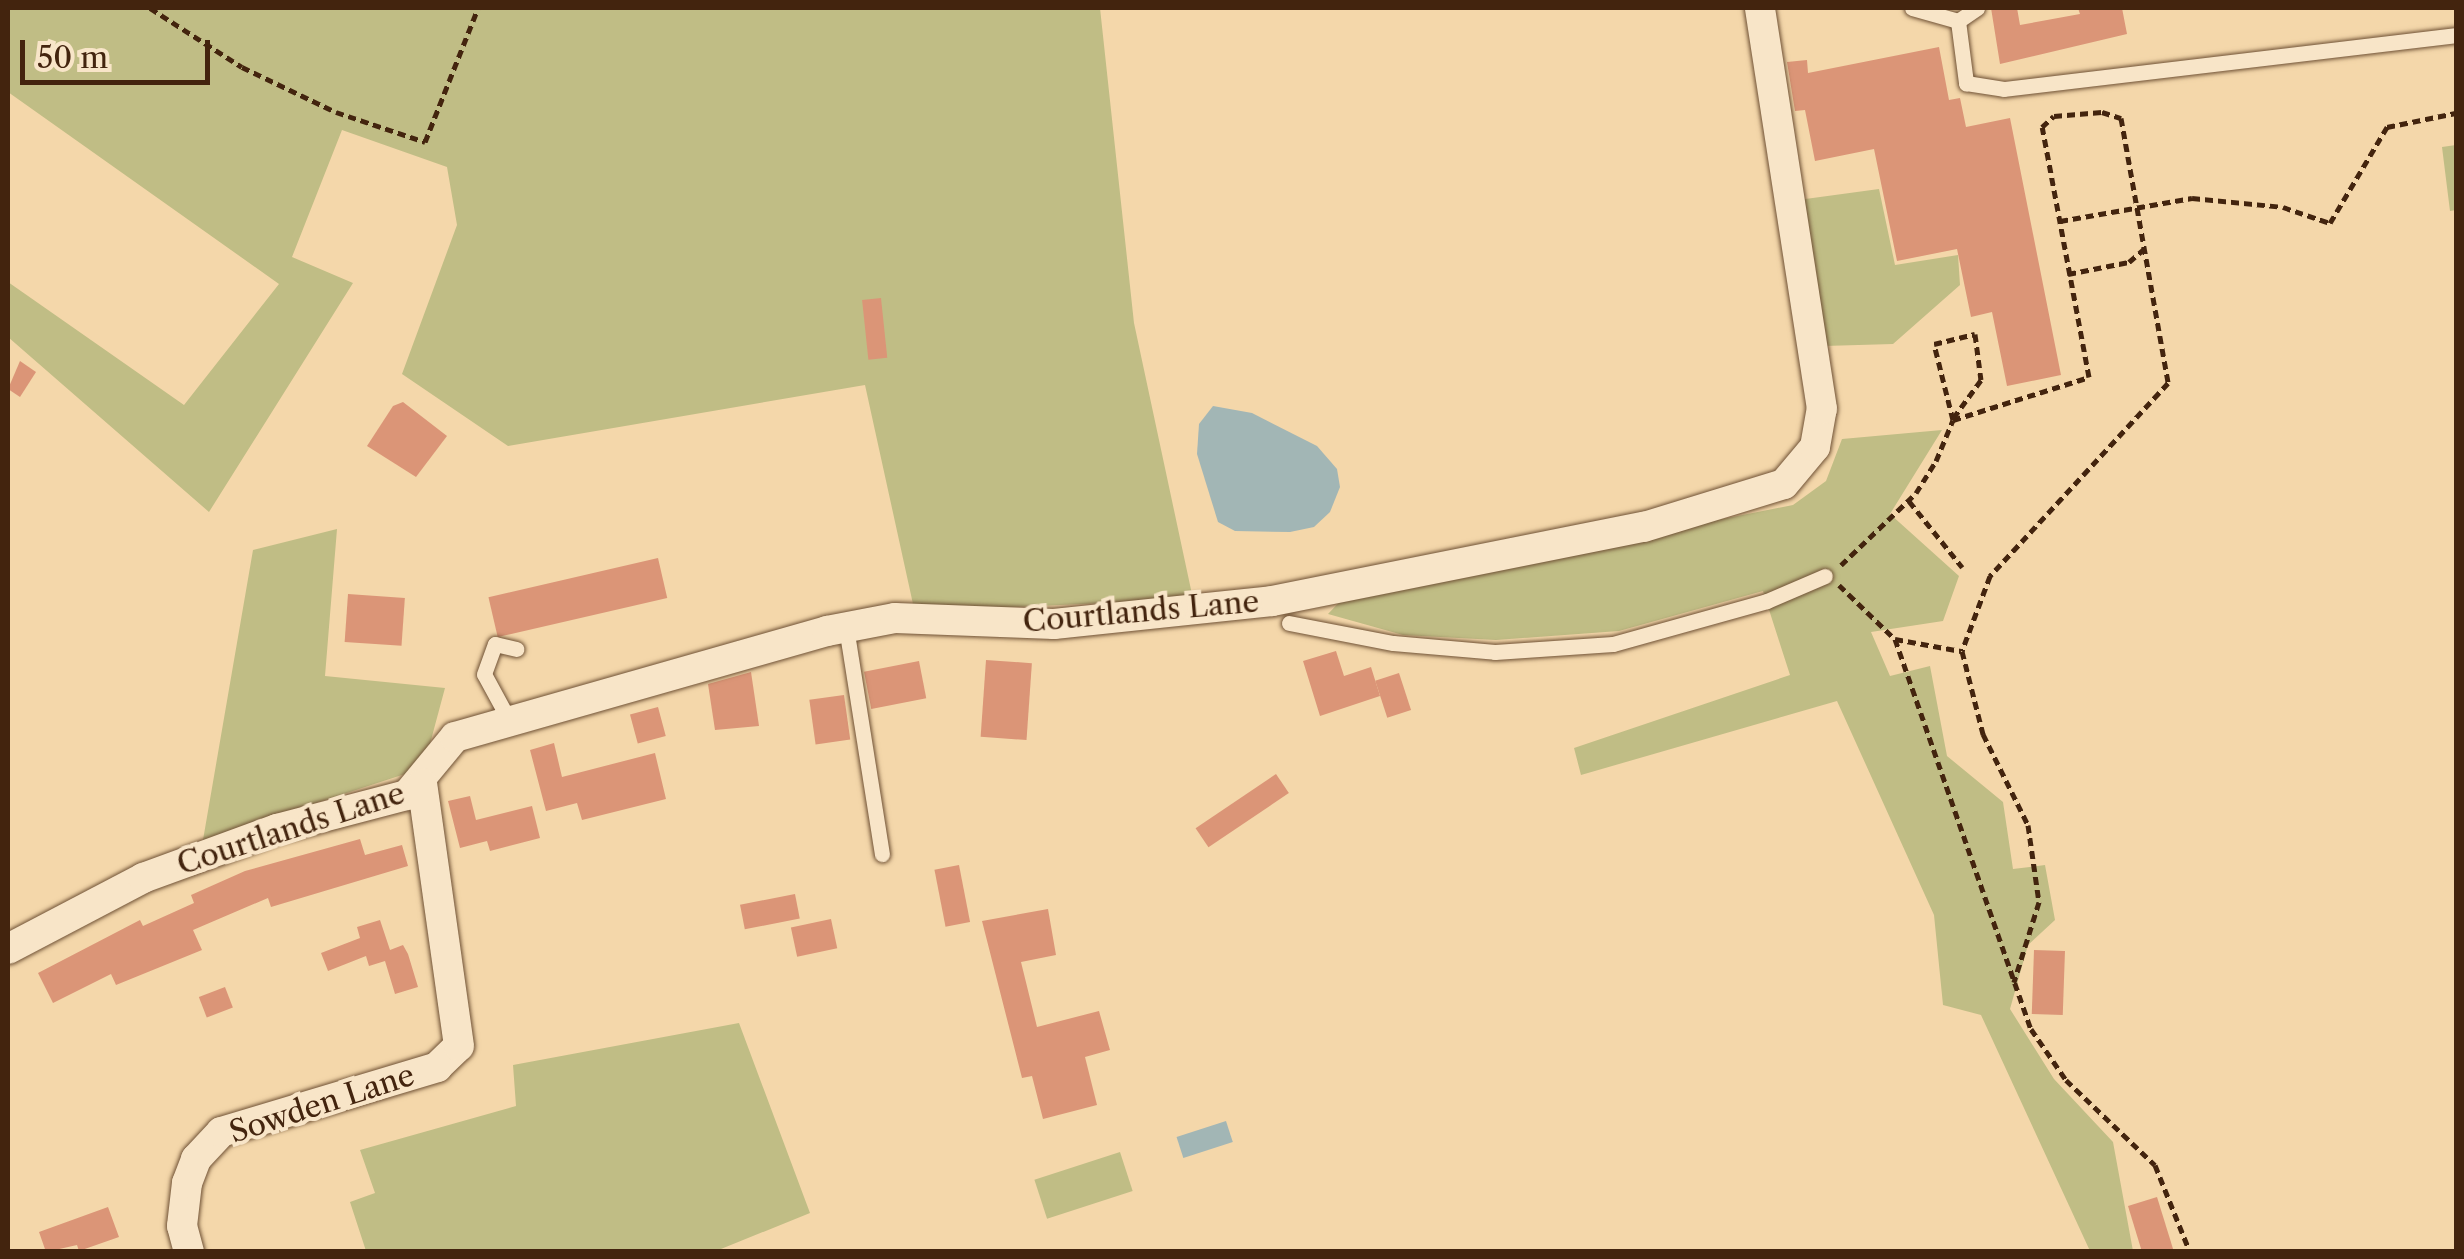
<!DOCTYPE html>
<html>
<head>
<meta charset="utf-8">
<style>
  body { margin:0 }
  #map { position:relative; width:2464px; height:1259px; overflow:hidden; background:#f4d7aa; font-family:"Libre Caslon Text",serif }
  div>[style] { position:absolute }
  .green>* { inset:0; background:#c0bd85; transform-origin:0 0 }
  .water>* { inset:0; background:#a2b6b5; transform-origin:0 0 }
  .building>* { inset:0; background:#db9577; transform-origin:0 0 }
  .path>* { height:5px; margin-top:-2.5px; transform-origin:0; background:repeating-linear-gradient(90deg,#43240e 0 8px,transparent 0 13px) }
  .roads { filter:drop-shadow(0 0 2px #6f5135) drop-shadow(0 0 2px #6f5135) }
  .lane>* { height:15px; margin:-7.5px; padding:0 7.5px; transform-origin:7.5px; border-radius:7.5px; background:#f8e5c8 }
  .street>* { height:30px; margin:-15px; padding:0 15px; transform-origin:15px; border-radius:15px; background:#f8e5c8 }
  span { translate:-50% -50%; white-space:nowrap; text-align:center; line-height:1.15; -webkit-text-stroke:8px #f8e5c8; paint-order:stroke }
  .street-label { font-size:30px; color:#43240e }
  .frame { position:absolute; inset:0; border:10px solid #43240e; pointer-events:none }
  .scale { position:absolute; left:20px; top:40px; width:190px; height:45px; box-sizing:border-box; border:5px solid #43240e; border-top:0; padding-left:12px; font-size:30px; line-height:35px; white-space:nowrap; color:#43240e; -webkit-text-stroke:8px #f8e5c8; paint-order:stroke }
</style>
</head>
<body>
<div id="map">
  <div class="green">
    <i style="clip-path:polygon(8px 8px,1100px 8px,1134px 323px,1193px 599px,946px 610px,913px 604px,865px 385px,508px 446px,402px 374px,457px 225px,447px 167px,342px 130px,292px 257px,353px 283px,209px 512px,8px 337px,8px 282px,184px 405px,279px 284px,8px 92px)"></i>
    <i style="clip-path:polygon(2456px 145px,2456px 210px,2450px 211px,2442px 147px)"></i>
    <i style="clip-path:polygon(1879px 189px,1895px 265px,1958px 255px,1960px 285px,1893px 344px,1824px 346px,1798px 200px)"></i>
    <i style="clip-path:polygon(1942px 430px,1890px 514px,1959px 576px,1943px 621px,1871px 632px,1890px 676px,1930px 666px,1947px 756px,2003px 802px,2013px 869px,2045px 865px,2055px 920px,2028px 945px,2010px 1009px,2054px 1079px,2113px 1142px,2133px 1251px,2090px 1251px,1981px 1015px,1943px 1005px,1934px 915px,1837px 701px,1581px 775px,1574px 748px,1790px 675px,1763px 591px,1619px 631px,1496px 640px,1403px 635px,1328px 614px,1348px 593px,1793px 505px,1826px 481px,1842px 439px)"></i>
    <i style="clip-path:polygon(337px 529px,325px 676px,445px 688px,427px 755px,405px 774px,203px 840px,253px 550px)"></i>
    <i style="clip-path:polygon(739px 1023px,810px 1213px,716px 1251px,366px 1251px,350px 1202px,375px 1193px,360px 1150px,516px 1106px,513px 1065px)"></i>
    <i style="left:1120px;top:1152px;width:41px;height:90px;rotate:72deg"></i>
  </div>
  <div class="water">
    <i style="clip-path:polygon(1213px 406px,1252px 413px,1317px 446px,1337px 469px,1340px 487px,1330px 512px,1314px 527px,1290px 532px,1235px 531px,1218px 522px,1197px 454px,1199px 424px)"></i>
    <i style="left:1226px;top:1121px;width:22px;height:52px;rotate:72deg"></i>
  </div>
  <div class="building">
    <i style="clip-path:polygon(1991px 8px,2017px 8px,2020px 25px,2080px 14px,2078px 8px,2122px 8px,2127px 34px,2000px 64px)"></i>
    <i style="clip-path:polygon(1939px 47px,1949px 100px,1960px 98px,1966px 127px,2010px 118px,2061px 375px,2007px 386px,1992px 312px,1971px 317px,1957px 249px,1897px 261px,1874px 149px,1815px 161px,1805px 110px,1795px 111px,1787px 62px,1807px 60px,1808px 73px)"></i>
    <i style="left:881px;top:298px;width:60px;height:19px;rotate:84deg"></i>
    <i style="clip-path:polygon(20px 361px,36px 372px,20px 397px,8px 389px)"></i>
    <i style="clip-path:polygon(403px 402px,447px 436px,416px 477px,367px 446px,393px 406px)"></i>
    <i style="left:658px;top:558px;width:41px;height:174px;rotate:77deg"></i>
    <i style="left:348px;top:594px;width:57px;height:48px;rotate:4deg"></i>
    <i style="clip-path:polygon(1336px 651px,1344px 676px,1371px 667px,1380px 696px,1320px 716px,1303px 661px)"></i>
    <i style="left:986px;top:660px;width:46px;height:77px;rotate:4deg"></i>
    <i style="left:919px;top:661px;width:38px;height:56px;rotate:79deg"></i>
    <i style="clip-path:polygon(751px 672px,759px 726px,715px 730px,708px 684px)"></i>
    <i style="left:1399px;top:673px;width:39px;height:25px;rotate:72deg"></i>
    <i style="left:844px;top:695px;width:45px;height:35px;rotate:82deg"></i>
    <i style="left:658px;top:707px;width:30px;height:29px;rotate:75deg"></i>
    <i style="clip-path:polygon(554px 743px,562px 777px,655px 753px,666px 799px,582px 820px,577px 803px,546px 811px,530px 750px)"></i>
    <i style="left:1276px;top:774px;width:23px;height:97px;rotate:56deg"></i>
    <i style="clip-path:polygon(470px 796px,476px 820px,532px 806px,540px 838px,490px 851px,487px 841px,460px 848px,448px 801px)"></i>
    <i style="clip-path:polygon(360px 839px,365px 855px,402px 845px,408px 866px,271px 907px,268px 898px,193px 930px,202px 950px,116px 985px,111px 974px,53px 1003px,38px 973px,140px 920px,143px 926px,194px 903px,191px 895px,245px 871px)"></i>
    <i style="left:959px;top:865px;width:58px;height:25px;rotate:79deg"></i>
    <i style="left:795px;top:894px;width:25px;height:56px;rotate:79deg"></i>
    <i style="clip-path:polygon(1048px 909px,1056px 955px,1021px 962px,1037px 1027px,1099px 1011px,1110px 1050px,1085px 1057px,1097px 1105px,1043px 1119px,1032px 1076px,1022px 1078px,982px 921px)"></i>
    <i style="left:831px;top:919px;width:30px;height:41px;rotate:78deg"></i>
    <i style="clip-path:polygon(380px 920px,390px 950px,403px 945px,408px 954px,418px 987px,395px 994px,385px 961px,369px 966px,366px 956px,328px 971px,321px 953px,360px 938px,357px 927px)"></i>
    <i style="left:2034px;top:950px;width:31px;height:64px;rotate:2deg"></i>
    <i style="left:225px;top:987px;width:22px;height:28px;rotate:69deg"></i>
    <i style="clip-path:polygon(2157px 1197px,2174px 1252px,2142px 1252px,2128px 1206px)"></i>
    <i style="clip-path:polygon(108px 1207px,119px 1237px,79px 1251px,77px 1245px,46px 1252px,39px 1232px)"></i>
  </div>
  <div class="path">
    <i style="left:150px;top:8px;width:109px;rotate:32.7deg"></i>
    <i style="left:242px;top:67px;width:104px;rotate:25.6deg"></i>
    <i style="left:336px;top:112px;width:94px;rotate:18.6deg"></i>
    <i style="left:425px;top:142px;width:144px;rotate:-68.4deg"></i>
    <i style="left:2060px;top:221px;width:134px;rotate:-9.9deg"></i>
    <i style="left:2192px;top:198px;width:91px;rotate:5.6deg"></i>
    <i style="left:2283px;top:207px;width:50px;rotate:18.8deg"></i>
    <i style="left:2330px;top:223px;width:112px;rotate:-59.3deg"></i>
    <i style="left:2387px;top:127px;width:70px;rotate:-11.5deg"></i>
    <i style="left:2068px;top:274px;width:62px;rotate:-11.1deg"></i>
    <i style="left:2129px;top:262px;width:20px;rotate:-41deg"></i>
    <i style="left:1953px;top:420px;width:143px;rotate:-17.5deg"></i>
    <i style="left:2089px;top:377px;width:254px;rotate:-100.6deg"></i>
    <i style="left:2042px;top:127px;width:16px;rotate:-43deg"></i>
    <i style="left:2054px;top:116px;width:48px;rotate:-4.8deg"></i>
    <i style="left:2102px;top:112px;width:20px;rotate:18deg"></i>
    <i style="left:2121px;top:118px;width:269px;rotate:79.9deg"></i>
    <i style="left:2168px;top:383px;width:263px;rotate:132.7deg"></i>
    <i style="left:1990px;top:576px;width:80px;rotate:110.5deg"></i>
    <i style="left:1962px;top:651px;width:86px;rotate:75.8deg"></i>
    <i style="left:1983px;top:734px;width:102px;rotate:63.7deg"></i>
    <i style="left:2028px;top:825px;width:78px;rotate:81.9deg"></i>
    <i style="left:2039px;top:902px;width:84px;rotate:107.4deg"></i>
    <i style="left:1909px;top:501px;width:85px;rotate:51.2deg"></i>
    <i style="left:1841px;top:565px;width:104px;rotate:-43.8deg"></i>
    <i style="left:1916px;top:493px;width:38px;rotate:-58deg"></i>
    <i style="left:1936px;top:461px;width:44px;rotate:-67.5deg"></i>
    <i style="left:1953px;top:420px;width:78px;rotate:-104deg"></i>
    <i style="left:1934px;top:344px;width:42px;rotate:-13.7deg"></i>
    <i style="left:1975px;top:334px;width:46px;rotate:82.6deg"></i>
    <i style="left:1981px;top:380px;width:46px;rotate:126.1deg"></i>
    <i style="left:1839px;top:585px;width:78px;rotate:44deg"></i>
    <i style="left:1895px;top:639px;width:413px;rotate:70.8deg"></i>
    <i style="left:2031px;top:1029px;width:62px;rotate:55.5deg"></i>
    <i style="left:2066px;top:1080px;width:123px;rotate:43.7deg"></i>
    <i style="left:2155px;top:1165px;width:94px;rotate:68.1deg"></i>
    <i style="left:1895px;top:639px;width:67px;rotate:10.3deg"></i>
  </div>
  <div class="roads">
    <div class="lane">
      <i style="left:1912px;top:8px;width:48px;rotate:15.8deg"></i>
      <i style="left:1958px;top:21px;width:23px;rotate:-34deg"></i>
      <i style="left:1958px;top:21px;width:63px;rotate:82.6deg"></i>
      <i style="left:1966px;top:83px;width:38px;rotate:9deg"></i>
      <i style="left:2004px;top:89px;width:455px;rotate:-6.8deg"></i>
      <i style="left:1289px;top:623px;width:106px;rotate:10.9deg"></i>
      <i style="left:1393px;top:643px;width:102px;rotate:5deg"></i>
      <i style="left:1495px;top:652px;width:118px;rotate:-3.9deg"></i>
      <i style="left:1613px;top:644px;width:160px;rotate:-15.6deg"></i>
      <i style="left:1767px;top:601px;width:63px;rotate:-23.3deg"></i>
      <i style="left:846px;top:627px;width:230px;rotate:81deg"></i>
      <i style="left:509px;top:720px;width:52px;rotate:-118.5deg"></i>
      <i style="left:484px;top:674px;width:32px;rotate:-70deg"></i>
      <i style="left:495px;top:644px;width:22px;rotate:13deg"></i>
    </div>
    <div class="street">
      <i style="left:8px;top:949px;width:153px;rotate:-27.7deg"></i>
      <i style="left:143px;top:878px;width:143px;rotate:-20.1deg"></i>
      <i style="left:277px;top:829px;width:134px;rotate:-14.7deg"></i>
      <i style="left:407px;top:795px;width:75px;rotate:-50.4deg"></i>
      <i style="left:455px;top:737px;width:387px;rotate:-15.9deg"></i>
      <i style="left:827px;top:631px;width:69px;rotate:-10.8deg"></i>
      <i style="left:895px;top:618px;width:159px;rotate:2.2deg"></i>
      <i style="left:1054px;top:624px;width:219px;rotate:-6deg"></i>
      <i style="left:1272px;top:601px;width:379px;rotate:-11.3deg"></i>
      <i style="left:1644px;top:527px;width:146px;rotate:-17.1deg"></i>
      <i style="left:1784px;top:484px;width:48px;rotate:-50deg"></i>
      <i style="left:1815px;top:447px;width:39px;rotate:-80deg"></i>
      <i style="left:1822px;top:409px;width:406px;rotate:-98.8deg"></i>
      <i style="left:189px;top:1252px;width:27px;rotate:-105deg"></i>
      <i style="left:182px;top:1226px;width:43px;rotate:-83.4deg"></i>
      <i style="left:187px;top:1183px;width:26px;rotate:-69deg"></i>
      <i style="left:196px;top:1159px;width:37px;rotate:-47deg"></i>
      <i style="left:221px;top:1132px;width:226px;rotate:-16.7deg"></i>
      <i style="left:437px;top:1067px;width:30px;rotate:-44deg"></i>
      <i style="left:459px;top:1046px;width:265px;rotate:-98deg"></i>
    </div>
  </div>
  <div class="street-label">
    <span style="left:1141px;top:612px;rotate:-5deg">Courtlands Lane</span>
    <span style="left:291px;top:829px;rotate:-18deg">Courtlands Lane</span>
    <span style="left:322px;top:1104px;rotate:-18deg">Sowden Lane</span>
  </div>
  <div class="frame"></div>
  <div class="scale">50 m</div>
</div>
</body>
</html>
